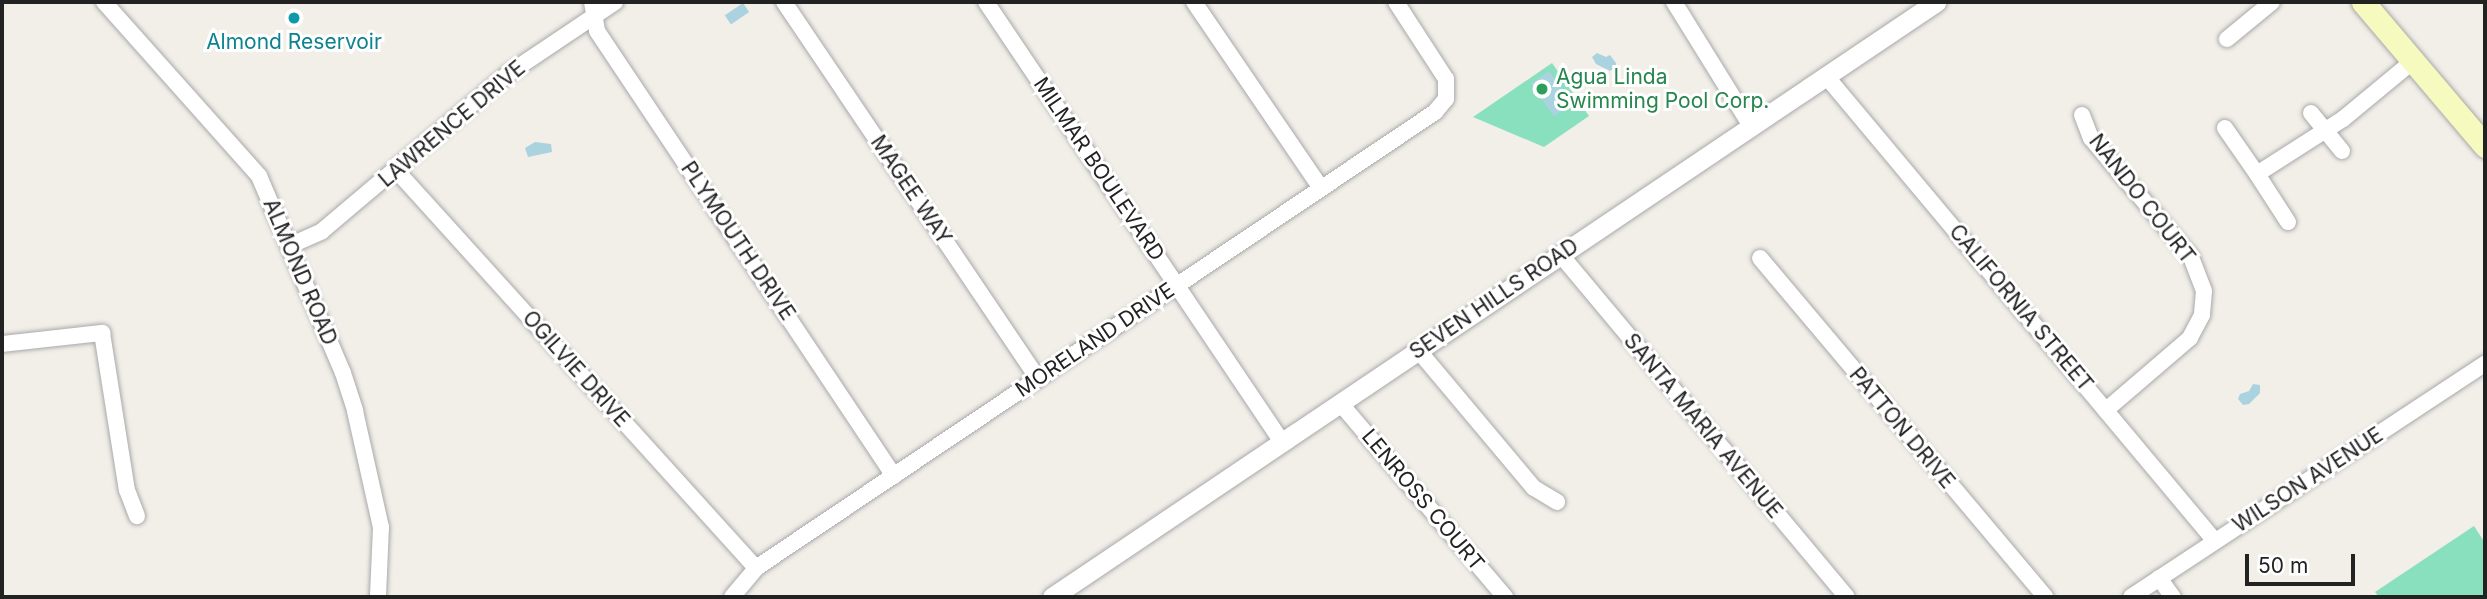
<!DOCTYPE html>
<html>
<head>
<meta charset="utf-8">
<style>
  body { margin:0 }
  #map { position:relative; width:2487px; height:599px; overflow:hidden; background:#f2efe9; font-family:Inter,sans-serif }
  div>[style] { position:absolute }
  .pitch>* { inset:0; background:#88e0be }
  .water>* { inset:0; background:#aad3df; transform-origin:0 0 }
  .roads { filter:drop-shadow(0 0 2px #a9a9a9) drop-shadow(0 0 2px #a9a9a9) }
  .minor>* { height:16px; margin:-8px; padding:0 8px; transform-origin:8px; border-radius:8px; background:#fff }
  .tertiary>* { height:19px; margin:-9.5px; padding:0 9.5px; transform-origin:9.5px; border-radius:9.5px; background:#fff }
  .secondary>* { height:23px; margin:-11.5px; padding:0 11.5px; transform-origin:11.5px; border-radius:11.5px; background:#f7fabf }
  .dots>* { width:19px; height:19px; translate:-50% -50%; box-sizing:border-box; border:4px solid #fff; border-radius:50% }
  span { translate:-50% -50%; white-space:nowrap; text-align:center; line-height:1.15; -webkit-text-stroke:6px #fff; paint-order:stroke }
  .culture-label { font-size:21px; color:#0d838f }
  .leisure-label { font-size:21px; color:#27864d }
  .left { translate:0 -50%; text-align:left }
  .street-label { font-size:21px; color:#222 }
  .frame { position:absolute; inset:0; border:4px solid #222; pointer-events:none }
  .scale { position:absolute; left:2245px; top:554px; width:110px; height:32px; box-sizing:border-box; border:4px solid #222; border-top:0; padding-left:9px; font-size:21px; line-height:24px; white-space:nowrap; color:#222; -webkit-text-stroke:5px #fff; paint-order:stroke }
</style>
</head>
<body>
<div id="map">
  <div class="pitch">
    <i style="clip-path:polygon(1552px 63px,1589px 116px,1544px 147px,1473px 117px)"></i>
    <i style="clip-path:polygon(2474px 526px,2485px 543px,2485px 597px,2379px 597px,2375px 592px)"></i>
  </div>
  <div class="water">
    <i style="left:743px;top:3px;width:11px;height:22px;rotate:56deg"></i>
    <i style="clip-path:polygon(1597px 53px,1606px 57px,1610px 55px,1616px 63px,1616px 67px,1610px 71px,1596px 64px,1592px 57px)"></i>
    <i style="left:1549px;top:71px;width:40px;height:22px;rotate:55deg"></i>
    <i style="clip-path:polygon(535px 142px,551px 144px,552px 152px,528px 157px,525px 148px)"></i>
    <i style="clip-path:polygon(2253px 384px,2260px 385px,2260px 393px,2249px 404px,2243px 405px,2238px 399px,2240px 394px,2249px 391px)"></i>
  </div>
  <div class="roads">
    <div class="minor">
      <i style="left:104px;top:2px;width:233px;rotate:48.3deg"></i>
      <i style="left:259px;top:176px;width:214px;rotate:66.9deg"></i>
      <i style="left:343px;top:373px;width:40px;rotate:72deg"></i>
      <i style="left:355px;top:411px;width:119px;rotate:77.4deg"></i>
      <i style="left:381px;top:527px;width:70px;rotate:92.5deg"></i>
      <i style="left:592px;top:2px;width:29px;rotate:80deg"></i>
      <i style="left:597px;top:31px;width:535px;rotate:56.28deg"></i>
      <i style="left:784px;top:2px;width:455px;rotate:56deg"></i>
      <i style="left:986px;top:2px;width:530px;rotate:56.07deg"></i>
      <i style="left:1194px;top:2px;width:225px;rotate:55.7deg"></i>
      <i style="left:1674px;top:2px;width:146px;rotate:58.2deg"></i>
      <i style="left:2227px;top:39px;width:58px;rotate:-39.4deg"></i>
      <i style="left:1826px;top:76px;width:606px;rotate:50.09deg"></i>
      <i style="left:2311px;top:113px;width:49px;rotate:50.8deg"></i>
      <i style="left:2082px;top:115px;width:25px;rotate:69deg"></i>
      <i style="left:2091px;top:138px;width:155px;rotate:50deg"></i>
      <i style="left:2191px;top:257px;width:36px;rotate:69deg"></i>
      <i style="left:2204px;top:291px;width:24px;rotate:95deg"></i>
      <i style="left:2202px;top:315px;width:26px;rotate:118deg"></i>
      <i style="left:2190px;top:338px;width:111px;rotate:139.4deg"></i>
      <i style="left:2225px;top:128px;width:56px;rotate:55.2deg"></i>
      <i style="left:396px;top:170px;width:537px;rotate:47.87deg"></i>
      <i style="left:2288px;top:222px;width:57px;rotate:-122.9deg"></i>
      <i style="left:2257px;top:174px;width:102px;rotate:-32.6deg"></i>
      <i style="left:2343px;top:119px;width:91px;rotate:-39.6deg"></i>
      <i style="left:289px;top:246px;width:36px;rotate:-24deg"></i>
      <i style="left:322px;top:231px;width:243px;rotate:-40.2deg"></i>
      <i style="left:508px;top:74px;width:129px;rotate:-33.9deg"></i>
      <i style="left:1560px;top:254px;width:447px;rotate:50.1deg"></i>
      <i style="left:1760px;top:258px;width:443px;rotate:49.9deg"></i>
      <i style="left:2px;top:344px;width:101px;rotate:-6.3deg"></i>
      <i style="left:102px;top:333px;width:159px;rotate:81deg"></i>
      <i style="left:127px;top:490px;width:28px;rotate:69deg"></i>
      <i style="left:1418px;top:350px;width:180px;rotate:50deg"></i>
      <i style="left:1534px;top:488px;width:27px;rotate:31deg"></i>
      <i style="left:1340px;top:403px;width:255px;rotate:49.6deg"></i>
      <i style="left:2159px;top:578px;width:24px;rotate:54deg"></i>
      <i style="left:732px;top:597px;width:38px;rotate:-50deg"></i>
      <i style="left:756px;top:568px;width:818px;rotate:-33.88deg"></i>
      <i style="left:1435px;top:112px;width:17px;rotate:-50deg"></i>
      <i style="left:1446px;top:99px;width:20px;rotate:-90deg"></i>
      <i style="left:1446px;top:79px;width:92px;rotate:-123deg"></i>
      <i style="left:2131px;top:597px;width:424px;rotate:-33.4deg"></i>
    </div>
    <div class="tertiary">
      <i style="left:1052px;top:597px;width:1066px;rotate:-33.94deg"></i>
    </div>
    <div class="secondary">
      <i style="left:2363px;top:2px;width:189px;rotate:49.7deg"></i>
    </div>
  </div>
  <div class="dots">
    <i style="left:294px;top:18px;background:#0f9aa8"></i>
    <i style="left:1542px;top:89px;background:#2e9e5b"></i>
  </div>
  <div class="culture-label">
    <span style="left:294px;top:42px">Almond Reservoir</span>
  </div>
  <div class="leisure-label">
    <span class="left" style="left:1556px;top:89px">Agua Linda<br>Swimming Pool Corp.</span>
  </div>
  <div class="street-label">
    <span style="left:452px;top:124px;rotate:-40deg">LAWRENCE DRIVE</span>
    <span style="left:1099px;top:169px;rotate:56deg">MILMAR BOULEVARD</span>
    <span style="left:911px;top:190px;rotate:56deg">MAGEE WAY</span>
    <span style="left:2142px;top:199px;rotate:52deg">NANDO COURT</span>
    <span style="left:738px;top:241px;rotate:56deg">PLYMOUTH DRIVE</span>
    <span style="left:300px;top:272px;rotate:67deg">ALMOND ROAD</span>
    <span style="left:1494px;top:299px;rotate:-34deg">SEVEN HILLS ROAD</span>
    <span style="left:2021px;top:308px;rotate:50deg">CALIFORNIA STREET</span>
    <span style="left:1095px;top:340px;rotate:-34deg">MORELAND DRIVE</span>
    <span style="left:576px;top:369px;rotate:48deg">OGILVIE DRIVE</span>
    <span style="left:1703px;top:426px;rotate:50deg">SANTA MARIA AVENUE</span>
    <span style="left:1902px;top:428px;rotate:50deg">PATTON DRIVE</span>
    <span style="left:2308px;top:480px;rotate:-33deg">WILSON AVENUE</span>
    <span style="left:1423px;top:500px;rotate:50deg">LENROSS COURT</span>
  </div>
  <div class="frame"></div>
  <div class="scale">50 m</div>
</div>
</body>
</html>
